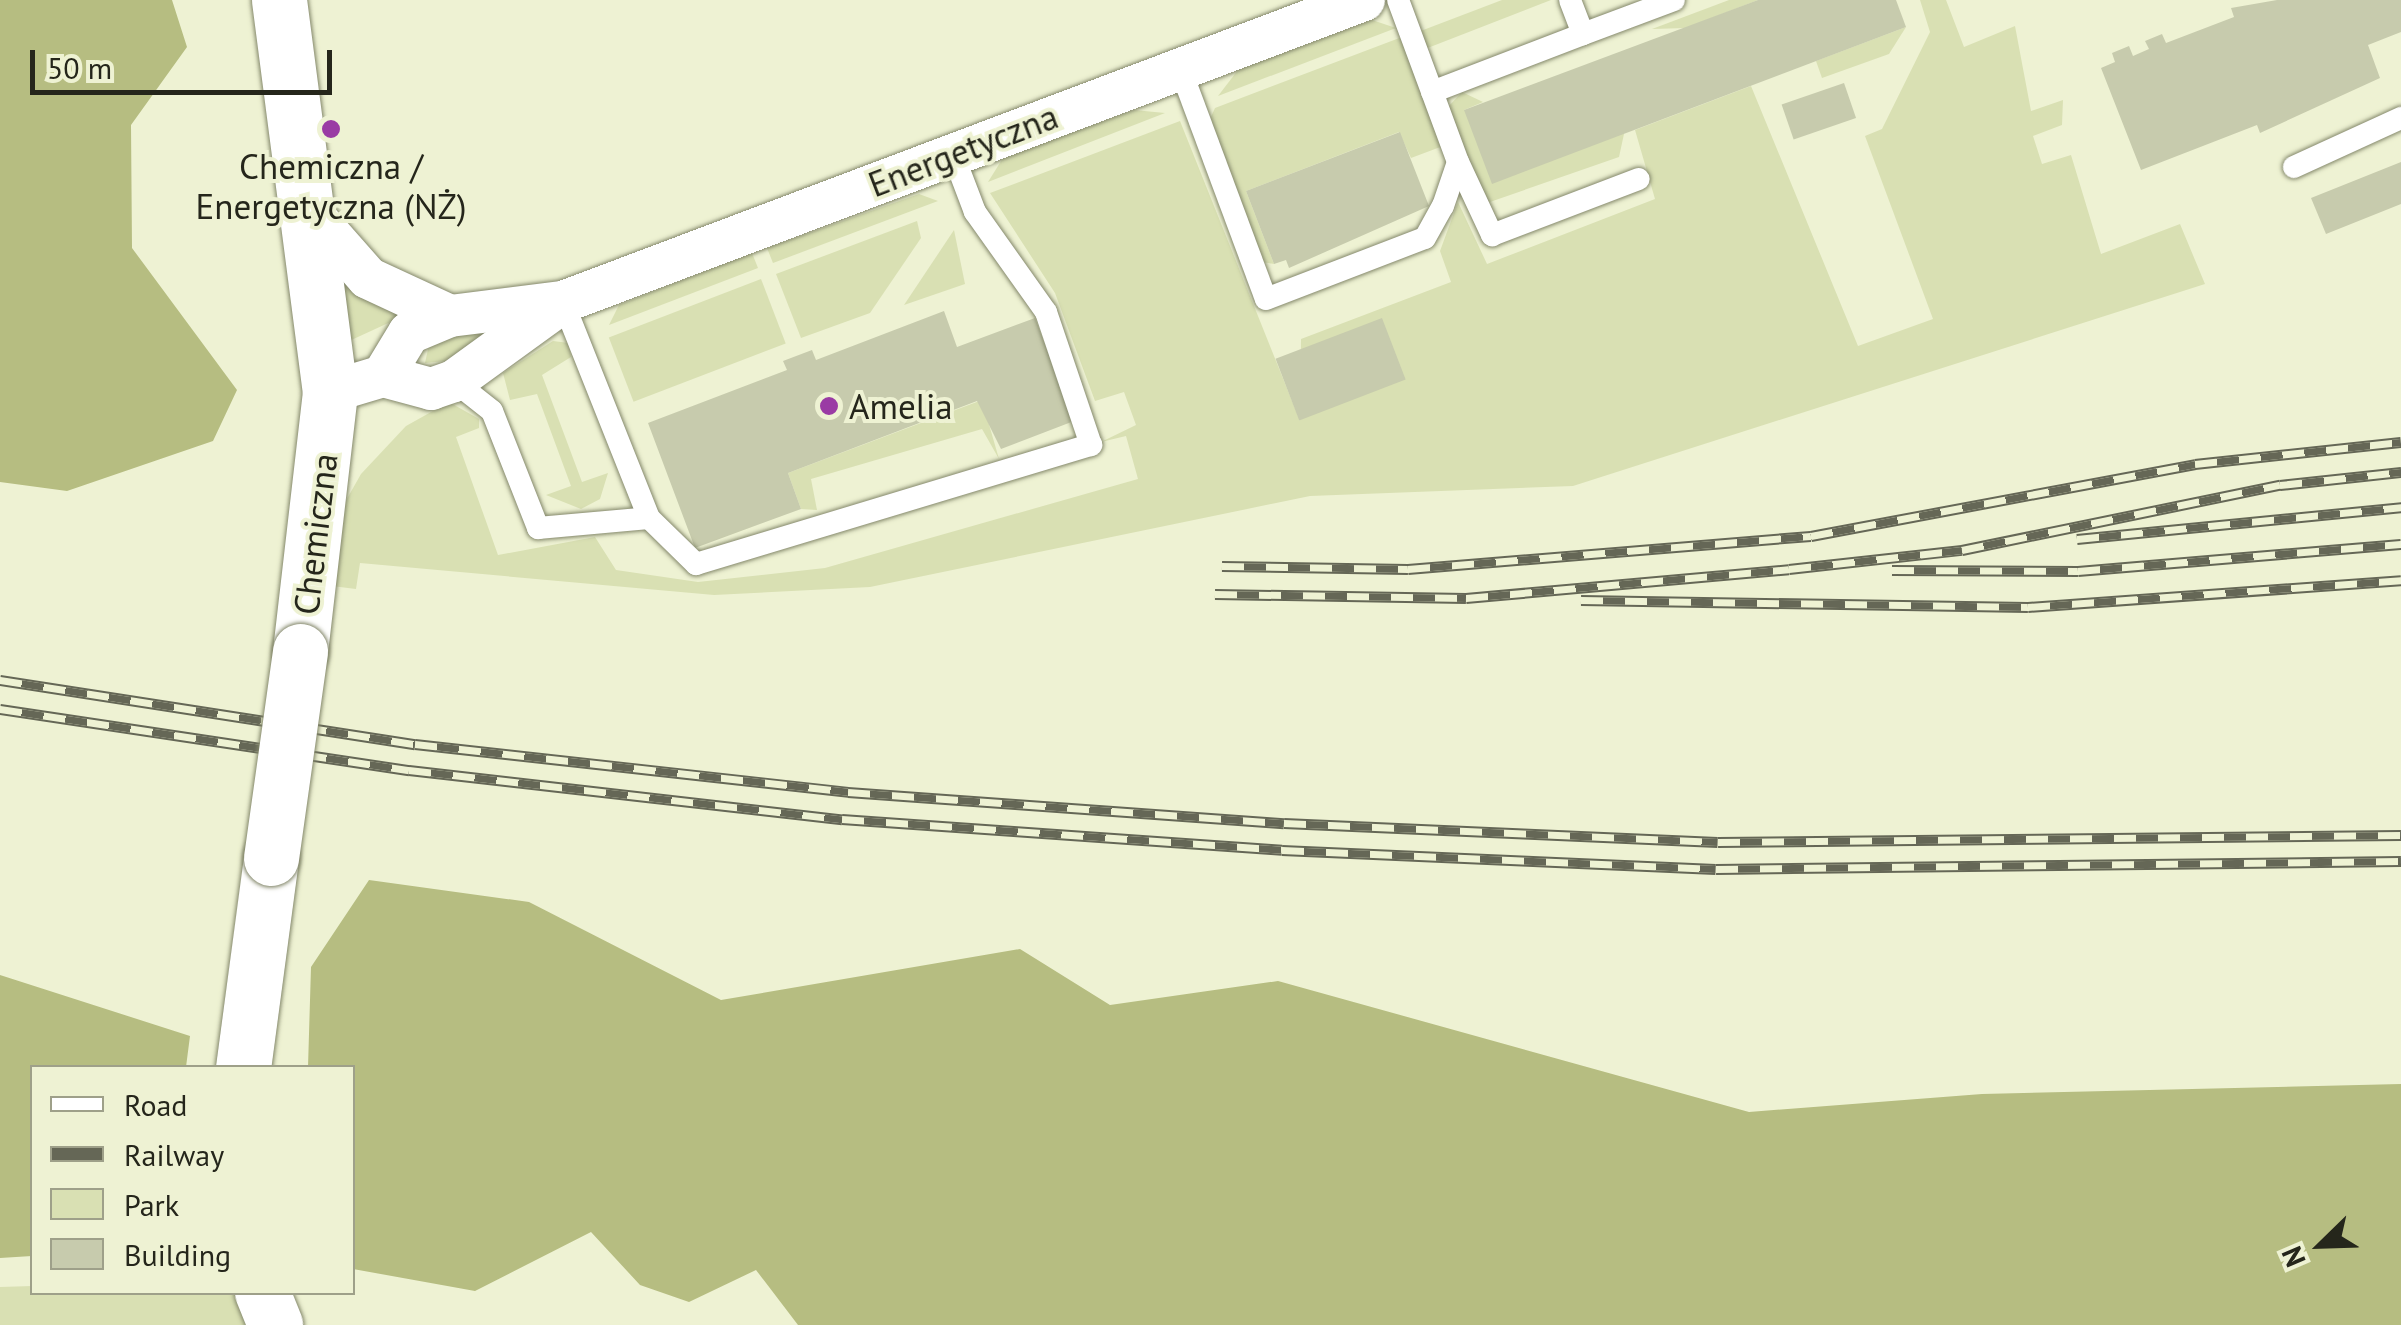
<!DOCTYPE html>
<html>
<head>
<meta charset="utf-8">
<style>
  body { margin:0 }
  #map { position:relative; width:2401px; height:1325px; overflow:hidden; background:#eef2d3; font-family:"PT Sans",sans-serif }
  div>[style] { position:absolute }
  .green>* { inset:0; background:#d9e0b3; transform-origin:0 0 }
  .forest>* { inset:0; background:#b6bd81 }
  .building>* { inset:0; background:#c7cbad; transform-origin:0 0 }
  .roads { filter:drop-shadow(0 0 2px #84886b) drop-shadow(0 0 2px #84886b) }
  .service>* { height:22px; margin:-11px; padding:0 11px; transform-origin:11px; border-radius:11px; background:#fff }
  .minor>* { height:42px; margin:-21px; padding:0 21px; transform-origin:21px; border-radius:21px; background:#fff }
  .tertiary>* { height:55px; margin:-27.5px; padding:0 27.5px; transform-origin:27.5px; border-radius:27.5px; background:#fff }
  .rail>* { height:11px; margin-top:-5.5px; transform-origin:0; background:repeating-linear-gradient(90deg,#eef2d3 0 22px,#656756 0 44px); box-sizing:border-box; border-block:2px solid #656756 }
  .bridges { filter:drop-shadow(0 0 2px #84886b) drop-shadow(0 0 2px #84886b) }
  .tertiary-bridge>* { height:55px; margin:-27.5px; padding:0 27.5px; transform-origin:27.5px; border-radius:27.5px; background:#fff }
  .dots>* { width:28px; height:28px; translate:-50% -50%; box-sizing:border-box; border:5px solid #eef2d3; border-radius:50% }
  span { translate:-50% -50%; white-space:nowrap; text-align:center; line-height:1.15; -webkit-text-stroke:8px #eef2d3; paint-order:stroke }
  .street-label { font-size:35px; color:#25261b }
  .poi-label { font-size:35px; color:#25261b }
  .left { translate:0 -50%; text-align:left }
  .legend { position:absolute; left:30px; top:1065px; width:325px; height:230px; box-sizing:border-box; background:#eef2d3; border:2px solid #9ea089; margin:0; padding:12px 18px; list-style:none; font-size:30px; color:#25261b }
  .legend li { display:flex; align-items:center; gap:20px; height:50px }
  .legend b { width:50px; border:2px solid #9ea089 }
  .north { position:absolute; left:2271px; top:1195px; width:100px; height:100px; -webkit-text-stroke:8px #eef2d3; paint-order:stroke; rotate:247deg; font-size:28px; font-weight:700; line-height:40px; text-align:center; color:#25261b }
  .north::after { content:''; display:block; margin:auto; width:35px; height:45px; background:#25261b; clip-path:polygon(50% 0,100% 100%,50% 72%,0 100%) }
  .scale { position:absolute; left:30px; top:50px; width:302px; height:45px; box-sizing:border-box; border:5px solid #25261b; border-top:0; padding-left:12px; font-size:30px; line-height:35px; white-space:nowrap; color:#25261b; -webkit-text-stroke:8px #eef2d3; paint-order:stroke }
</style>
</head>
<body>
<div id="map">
  <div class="green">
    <i style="clip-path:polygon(1502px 0,1551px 0,1425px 49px,1418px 32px)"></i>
    <i style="clip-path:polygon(1729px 0,1758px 0,1686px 28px,1652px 29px)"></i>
    <i style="clip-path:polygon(1920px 0,1946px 0,1964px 47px,2015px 26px,2031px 111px,2063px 100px,2062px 125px,2033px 136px,2042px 164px,2071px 155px,2101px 254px,2180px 224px,2205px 284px,1573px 486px,1310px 496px,870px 587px,714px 595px,360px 563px,356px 589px,332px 586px,344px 504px,361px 474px,406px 426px,449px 402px,479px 419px,479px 428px,456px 437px,498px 555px,595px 537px,616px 570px,698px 582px,825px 568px,1138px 479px,1126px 436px,1101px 442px,1136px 425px,1124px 392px,1095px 401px,1055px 293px,990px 193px,1180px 121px,1300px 421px,1301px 339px,1451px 282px,1440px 251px,1458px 202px,1487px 264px,1655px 199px,1635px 130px,1751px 86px,1858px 346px,1933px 319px,1865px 136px,1882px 129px,1930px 32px)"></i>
    <i style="clip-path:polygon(1372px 20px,1396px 28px,1218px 96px,1238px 70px)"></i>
    <i style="clip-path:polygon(1906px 27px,1889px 54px,1822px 78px,1816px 61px)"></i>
    <i style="clip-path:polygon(1402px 37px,1443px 146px,1411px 158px,1399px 132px,1246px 191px,1274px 264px,1263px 262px,1210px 119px,1215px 108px)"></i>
    <i style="clip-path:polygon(1462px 92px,1483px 102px,1464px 110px,1624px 134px,1619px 157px,1487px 203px,1448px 107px)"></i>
    <i style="clip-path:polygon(1134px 110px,1165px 113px,988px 182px,1003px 158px)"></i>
    <i style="clip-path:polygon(919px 194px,938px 201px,773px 263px,767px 248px)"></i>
    <i style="clip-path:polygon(917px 221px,921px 238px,870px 313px,801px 338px,776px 274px)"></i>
    <i style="clip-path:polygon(954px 230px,965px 284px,904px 305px)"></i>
    <i style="clip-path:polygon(752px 253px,758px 268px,609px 325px,619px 305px)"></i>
    <i style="clip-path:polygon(341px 271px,403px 311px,397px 319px,347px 342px)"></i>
    <i style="left:761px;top:279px;width:69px;height:163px;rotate:69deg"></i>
    <i style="clip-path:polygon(509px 319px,456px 360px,425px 363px,429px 345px)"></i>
    <i style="clip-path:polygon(553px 341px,569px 343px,571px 357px,542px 375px,582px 482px,608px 473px,600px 499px,581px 509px,546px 495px,571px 486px,537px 394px,510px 400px,503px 373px)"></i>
    <i style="clip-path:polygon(982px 400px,999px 459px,982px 429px,811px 479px,817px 510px,801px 509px,788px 473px)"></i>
    <i style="clip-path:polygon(32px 1286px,231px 1293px,242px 1295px,255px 1325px,0 1325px,0 1287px)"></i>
  </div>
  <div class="forest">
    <i style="clip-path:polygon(0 0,172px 0,187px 47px,131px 125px,132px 248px,237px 390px,213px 441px,67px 491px,0 482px)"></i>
    <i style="clip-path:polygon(369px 880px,529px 902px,721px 1000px,1020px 949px,1110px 1005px,1278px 981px,1749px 1112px,1982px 1094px,2401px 1084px,2401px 1325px,798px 1325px,756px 1270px,689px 1302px,640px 1285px,591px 1232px,475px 1291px,353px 1269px,352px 1068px,308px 1067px,311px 967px)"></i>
    <i style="clip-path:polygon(0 975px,190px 1036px,186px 1067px,32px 1068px,32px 1256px,0 1258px)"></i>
  </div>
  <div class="building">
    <i style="clip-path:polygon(1758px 0,1896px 0,1906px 27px,1492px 184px,1464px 110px)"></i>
    <i style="clip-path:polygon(2277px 0,2401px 0,2401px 32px,2368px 45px,2380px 78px,2260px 133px,2257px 125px,2141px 170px,2101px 68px,2115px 62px,2112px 53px,2129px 46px,2133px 56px,2149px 49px,2145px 41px,2162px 34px,2166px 43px,2234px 17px,2231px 8px)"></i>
    <i style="left:1844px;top:83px;width:37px;height:66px;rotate:71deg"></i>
    <i style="clip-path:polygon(1400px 132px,1429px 206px,1289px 268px,1286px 260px,1274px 264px,1246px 191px)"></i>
    <i style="clip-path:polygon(2401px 162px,2401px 204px,2326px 234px,2311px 198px)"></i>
    <i style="clip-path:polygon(944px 311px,957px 347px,1035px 318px,1074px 421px,1001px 449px,977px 401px,788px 473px,801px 509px,695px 548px,648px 423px,787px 370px,783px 361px,812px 350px,816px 360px)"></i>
    <i style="left:1382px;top:318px;width:66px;height:114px;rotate:69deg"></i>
  </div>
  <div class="roads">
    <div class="service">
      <i style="left:1583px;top:34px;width:97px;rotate:-20.5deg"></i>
      <i style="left:1180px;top:68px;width:246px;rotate:69.6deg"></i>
      <i style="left:1266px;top:299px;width:170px;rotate:-21deg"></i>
      <i style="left:1425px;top:238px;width:37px;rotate:-61deg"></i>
      <i style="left:1443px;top:206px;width:46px;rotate:-71.2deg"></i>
      <i style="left:1458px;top:162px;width:173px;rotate:-110.3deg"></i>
      <i style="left:1432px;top:92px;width:162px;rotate:-21deg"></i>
      <i style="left:1583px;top:34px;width:36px;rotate:-111deg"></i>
      <i style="left:1458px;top:162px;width:81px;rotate:65deg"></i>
      <i style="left:1492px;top:235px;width:157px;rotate:-20.9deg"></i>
      <i style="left:2294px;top:167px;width:118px;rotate:-24.6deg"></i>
      <i style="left:454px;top:381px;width:48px;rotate:38.3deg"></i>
      <i style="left:492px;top:411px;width:126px;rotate:68.5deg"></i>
      <i style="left:538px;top:528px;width:111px;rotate:-5.1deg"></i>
      <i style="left:649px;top:518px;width:232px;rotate:-111.7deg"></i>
      <i style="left:649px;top:518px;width:66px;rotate:44.4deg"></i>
      <i style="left:696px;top:564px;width:413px;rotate:-16.8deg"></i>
      <i style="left:1091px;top:445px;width:140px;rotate:-108.7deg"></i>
      <i style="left:1046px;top:312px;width:123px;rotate:-125.4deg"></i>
      <i style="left:975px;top:212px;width:62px;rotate:-110.8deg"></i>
    </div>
    <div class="minor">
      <i style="left:309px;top:211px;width:89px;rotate:48.6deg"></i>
      <i style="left:368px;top:278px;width:90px;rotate:24.9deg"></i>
      <i style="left:450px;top:316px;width:114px;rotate:-7.1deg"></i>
      <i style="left:563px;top:302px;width:856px;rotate:-20.66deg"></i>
      <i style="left:383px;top:376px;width:50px;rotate:-58.8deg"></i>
      <i style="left:409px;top:333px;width:44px;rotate:-22.5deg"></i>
      <i style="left:330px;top:392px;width:55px;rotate:-16.8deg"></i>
      <i style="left:383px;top:376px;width:50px;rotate:15.2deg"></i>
      <i style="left:431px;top:389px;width:24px;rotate:-19deg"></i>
      <i style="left:454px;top:381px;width:135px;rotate:-35.9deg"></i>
    </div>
    <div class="tertiary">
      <i style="left:279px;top:0;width:395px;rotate:82.6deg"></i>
      <i style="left:330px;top:392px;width:261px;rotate:96.6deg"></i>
      <i style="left:243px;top:1068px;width:212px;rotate:-82.4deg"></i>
      <i style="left:262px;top:1292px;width:35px;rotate:68deg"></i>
    </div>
  </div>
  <div class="rail">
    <i style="left:2077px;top:539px;width:326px;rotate:-5.6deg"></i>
    <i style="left:1222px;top:566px;width:186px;rotate:0.9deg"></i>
    <i style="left:1408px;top:569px;width:404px;rotate:-4.7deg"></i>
    <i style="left:1811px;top:536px;width:391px;rotate:-10.6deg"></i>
    <i style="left:2195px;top:464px;width:207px;rotate:-6.1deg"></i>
    <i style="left:1892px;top:570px;width:186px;rotate:0.3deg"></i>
    <i style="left:2078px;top:571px;width:324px;rotate:-4.8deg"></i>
    <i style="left:1215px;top:594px;width:251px;rotate:0.9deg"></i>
    <i style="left:1466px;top:598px;width:324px;rotate:-5.1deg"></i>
    <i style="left:1789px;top:569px;width:174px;rotate:-6.3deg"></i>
    <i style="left:1962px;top:550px;width:325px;rotate:-11.6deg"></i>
    <i style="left:2280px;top:485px;width:122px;rotate:-6.1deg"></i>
    <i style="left:1581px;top:600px;width:447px;rotate:0.9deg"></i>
    <i style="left:2028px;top:607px;width:374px;rotate:-4.1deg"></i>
    <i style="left:0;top:680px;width:420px;rotate:8.8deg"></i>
    <i style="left:415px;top:744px;width:436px;rotate:6.3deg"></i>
    <i style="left:848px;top:792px;width:437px;rotate:4.1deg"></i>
    <i style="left:1284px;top:823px;width:434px;rotate:2.5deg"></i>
    <i style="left:1718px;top:842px;width:683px;rotate:-0.59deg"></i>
    <i style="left:0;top:709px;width:414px;rotate:8.5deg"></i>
    <i style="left:409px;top:770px;width:436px;rotate:6.5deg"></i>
    <i style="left:842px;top:819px;width:441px;rotate:4deg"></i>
    <i style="left:1282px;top:850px;width:434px;rotate:2.5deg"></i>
    <i style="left:1716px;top:869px;width:685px;rotate:-0.67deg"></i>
  </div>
  <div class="bridges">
    <div class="tertiary-bridge">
      <i style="left:271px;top:858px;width:209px;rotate:-82deg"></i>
    </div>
  </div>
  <div class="dots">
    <i style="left:331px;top:129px;background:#9a3ba4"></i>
    <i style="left:829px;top:406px;background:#9a3ba4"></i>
  </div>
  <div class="street-label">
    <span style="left:963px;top:150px;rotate:-21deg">Energetyczna</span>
    <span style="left:315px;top:534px;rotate:-83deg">Chemiczna</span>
  </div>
  <div class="poi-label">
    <span style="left:331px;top:186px">Chemiczna /<br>Energetyczna (NŻ)</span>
    <span class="left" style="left:849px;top:406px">Amelia</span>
  </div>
  <ul class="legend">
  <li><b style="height:12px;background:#fff"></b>Road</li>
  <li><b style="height:12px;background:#656756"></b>Railway</li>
  <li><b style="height:28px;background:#d9e0b3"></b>Park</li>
  <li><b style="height:28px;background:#c7cbad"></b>Building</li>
  </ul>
  <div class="north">N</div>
  <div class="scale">50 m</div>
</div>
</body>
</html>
